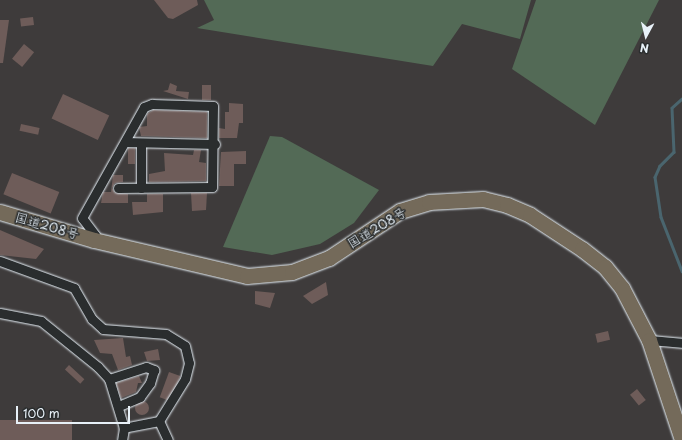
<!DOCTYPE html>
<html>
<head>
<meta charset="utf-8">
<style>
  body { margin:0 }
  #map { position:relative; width:682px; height:440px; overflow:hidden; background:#3e3b3b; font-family:"Playpen Sans","Klee One",sans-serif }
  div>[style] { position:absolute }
  .green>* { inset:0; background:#536a56 }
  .stream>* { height:2.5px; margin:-1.25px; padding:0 1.25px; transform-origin:1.25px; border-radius:1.25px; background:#4a656e }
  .building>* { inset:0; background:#6e5c59; transform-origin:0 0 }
  .round { border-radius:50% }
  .roads { filter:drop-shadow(0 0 1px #e8f1f8) drop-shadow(0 0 1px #e8f1f8) }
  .minor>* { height:9px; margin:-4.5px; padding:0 4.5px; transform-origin:4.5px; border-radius:4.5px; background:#2a2d2e }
  .trunk>* { height:15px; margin:-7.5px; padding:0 7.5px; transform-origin:7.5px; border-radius:7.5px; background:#746a5a }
  span { translate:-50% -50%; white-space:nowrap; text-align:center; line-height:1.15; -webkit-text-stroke:3px #2a2d2e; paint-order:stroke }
  .street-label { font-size:13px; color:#e8f1f8 }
  .north { position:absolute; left:626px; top:16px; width:40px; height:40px; -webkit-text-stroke:3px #2a2d2e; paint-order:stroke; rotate:187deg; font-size:11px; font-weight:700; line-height:16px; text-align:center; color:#e8f1f8 }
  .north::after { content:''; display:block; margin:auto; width:14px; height:18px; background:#e8f1f8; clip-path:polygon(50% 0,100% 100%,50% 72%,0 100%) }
  .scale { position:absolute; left:16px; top:406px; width:114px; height:18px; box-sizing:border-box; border:2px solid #e8f1f8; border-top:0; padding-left:5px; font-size:12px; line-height:14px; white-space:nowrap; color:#e8f1f8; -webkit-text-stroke:3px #2a2d2e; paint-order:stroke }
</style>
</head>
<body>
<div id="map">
  <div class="green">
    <i style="clip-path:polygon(204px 0,531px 0,520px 39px,462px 24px,433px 66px,197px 28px,214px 20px)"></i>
    <i style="clip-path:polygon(536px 0,659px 0,595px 125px,512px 69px)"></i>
    <i style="clip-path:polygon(270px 136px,282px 137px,379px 190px,354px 223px,320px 244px,272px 255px,223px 247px)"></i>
  </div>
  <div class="stream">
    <i style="left:682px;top:99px;width:13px;rotate:138deg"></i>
    <i style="left:672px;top:108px;width:44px;rotate:87.4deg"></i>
    <i style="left:674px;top:152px;width:20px;rotate:135deg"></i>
    <i style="left:660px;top:166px;width:12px;rotate:114deg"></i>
    <i style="left:655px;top:177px;width:40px;rotate:81.5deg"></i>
    <i style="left:661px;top:217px;width:58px;rotate:68.7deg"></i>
  </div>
  <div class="building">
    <i style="clip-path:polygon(154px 0,197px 0,198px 5px,173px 19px,168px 18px)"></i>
    <i style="left:33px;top:17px;width:8px;height:13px;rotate:83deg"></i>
    <i style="clip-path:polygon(0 20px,9px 20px,3px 63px,0 63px)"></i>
    <i style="left:24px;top:44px;width:13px;height:19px;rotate:39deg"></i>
    <i style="clip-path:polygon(170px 83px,177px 86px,176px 91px,189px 92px,188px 99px,163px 91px,168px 90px)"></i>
    <i style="left:202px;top:85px;width:9px;height:15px"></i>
    <i style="left:63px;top:94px;width:51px;height:27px;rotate:25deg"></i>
    <i style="clip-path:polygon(229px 103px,243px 104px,243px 123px,239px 123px,237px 138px,219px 138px,219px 128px,225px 129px,225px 112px,229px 112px)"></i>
    <i style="clip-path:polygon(153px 110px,207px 112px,207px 138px,141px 136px,139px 127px,147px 126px,147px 114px)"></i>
    <i style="left:21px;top:124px;width:19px;height:7px;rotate:12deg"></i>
    <i style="left:128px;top:148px;width:7px;height:16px"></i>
    <i style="clip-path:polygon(194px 150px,201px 150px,199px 162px,206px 163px,206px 181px,149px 182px,149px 174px,165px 171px,164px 153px,193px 155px)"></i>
    <i style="clip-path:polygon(246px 151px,246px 164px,234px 164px,234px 186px,219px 186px,221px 152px)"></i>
    <i style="left:12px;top:173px;width:51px;height:23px;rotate:22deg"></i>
    <i style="clip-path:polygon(113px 175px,123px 175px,123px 182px,115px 183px,112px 188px,115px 193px,128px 194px,128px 203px,101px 203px,103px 192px,111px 192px)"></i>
    <i style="clip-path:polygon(191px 193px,207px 193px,206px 210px,192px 211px)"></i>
    <i style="clip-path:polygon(147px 194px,163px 194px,163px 212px,133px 215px,132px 202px,147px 202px)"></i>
    <i style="clip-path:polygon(0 230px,44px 249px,36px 259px,0 255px)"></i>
    <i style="clip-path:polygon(326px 282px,328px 295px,312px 304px,303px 296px)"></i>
    <i style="clip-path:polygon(255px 291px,275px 293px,270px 308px,255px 304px)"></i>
    <i style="left:608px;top:331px;width:9px;height:13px;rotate:77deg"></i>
    <i style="clip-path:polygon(123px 338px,126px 357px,130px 356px,132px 365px,118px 370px,112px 354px,100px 353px,94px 340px)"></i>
    <i style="clip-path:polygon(158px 349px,160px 360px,147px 361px,144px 352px)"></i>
    <i style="left:69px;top:365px;width:21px;height:6px;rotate:43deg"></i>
    <i style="left:169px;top:372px;width:12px;height:27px;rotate:20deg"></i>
    <i style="clip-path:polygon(139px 376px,142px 383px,138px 383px,136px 392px,121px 398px,116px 383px)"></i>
    <i style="left:637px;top:389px;width:14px;height:9px;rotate:51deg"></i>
    <i class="round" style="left:135px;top:401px;width:14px;height:14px"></i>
    <i style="left:72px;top:420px;width:20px;height:72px;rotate:90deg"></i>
  </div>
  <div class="roads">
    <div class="minor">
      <i style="left:125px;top:142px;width:90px;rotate:1.3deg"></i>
      <i style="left:141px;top:188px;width:44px;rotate:-90deg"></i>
      <i style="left:94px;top:240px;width:5px;rotate:-79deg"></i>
      <i style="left:95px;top:235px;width:21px;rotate:-127deg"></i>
      <i style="left:82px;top:218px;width:127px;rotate:-60.8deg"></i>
      <i style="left:144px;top:107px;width:9px;rotate:-21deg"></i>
      <i style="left:152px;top:104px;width:61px;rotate:1.9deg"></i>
      <i style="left:213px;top:106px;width:81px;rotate:90.7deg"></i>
      <i style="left:212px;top:187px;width:94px;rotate:179.4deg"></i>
      <i style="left:0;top:261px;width:79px;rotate:20deg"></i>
      <i style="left:74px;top:288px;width:36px;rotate:60deg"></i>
      <i style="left:92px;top:319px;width:15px;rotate:42deg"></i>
      <i style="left:103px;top:329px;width:63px;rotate:4.5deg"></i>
      <i style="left:166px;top:334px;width:22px;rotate:32deg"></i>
      <i style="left:185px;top:346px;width:17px;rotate:77deg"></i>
      <i style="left:189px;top:363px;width:16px;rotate:104deg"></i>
      <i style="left:185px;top:379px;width:49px;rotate:121.8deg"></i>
      <i style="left:159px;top:421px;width:36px;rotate:169deg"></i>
      <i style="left:124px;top:428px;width:12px;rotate:99deg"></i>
      <i style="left:0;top:313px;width:42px;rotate:11deg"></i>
      <i style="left:41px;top:321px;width:73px;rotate:38.9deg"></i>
      <i style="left:98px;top:367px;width:16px;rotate:47deg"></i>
      <i style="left:109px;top:379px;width:51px;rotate:73deg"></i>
      <i style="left:649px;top:340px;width:33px;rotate:5deg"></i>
      <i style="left:109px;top:379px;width:39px;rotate:-18deg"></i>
      <i style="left:146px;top:367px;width:9px;rotate:21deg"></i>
      <i style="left:154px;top:370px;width:14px;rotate:107deg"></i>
      <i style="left:150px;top:383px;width:17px;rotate:126deg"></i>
      <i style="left:140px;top:397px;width:23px;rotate:157deg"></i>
      <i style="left:159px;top:421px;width:21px;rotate:65deg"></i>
    </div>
    <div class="trunk">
      <i style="left:0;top:212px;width:98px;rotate:16.6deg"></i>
      <i style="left:94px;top:240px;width:157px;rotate:13.2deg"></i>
      <i style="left:247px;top:276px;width:45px;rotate:-5.1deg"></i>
      <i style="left:292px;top:272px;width:40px;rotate:-21deg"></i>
      <i style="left:329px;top:258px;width:85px;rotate:-33.5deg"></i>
      <i style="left:400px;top:211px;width:30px;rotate:-17deg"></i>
      <i style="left:429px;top:202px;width:54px;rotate:-3.2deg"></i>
      <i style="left:483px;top:199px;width:25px;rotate:14deg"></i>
      <i style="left:507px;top:205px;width:25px;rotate:23deg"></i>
      <i style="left:530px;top:215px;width:62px;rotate:33.2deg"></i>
      <i style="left:582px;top:249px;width:29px;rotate:38deg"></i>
      <i style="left:605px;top:267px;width:27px;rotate:51deg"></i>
      <i style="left:622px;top:288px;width:59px;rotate:62.6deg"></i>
      <i style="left:649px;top:340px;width:105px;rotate:71.7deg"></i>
    </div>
  </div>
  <div class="street-label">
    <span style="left:47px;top:226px;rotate:16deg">国道208号</span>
    <span style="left:377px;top:228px;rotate:-31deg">国道208号</span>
  </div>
  <div class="north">N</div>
  <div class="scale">100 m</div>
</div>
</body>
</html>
